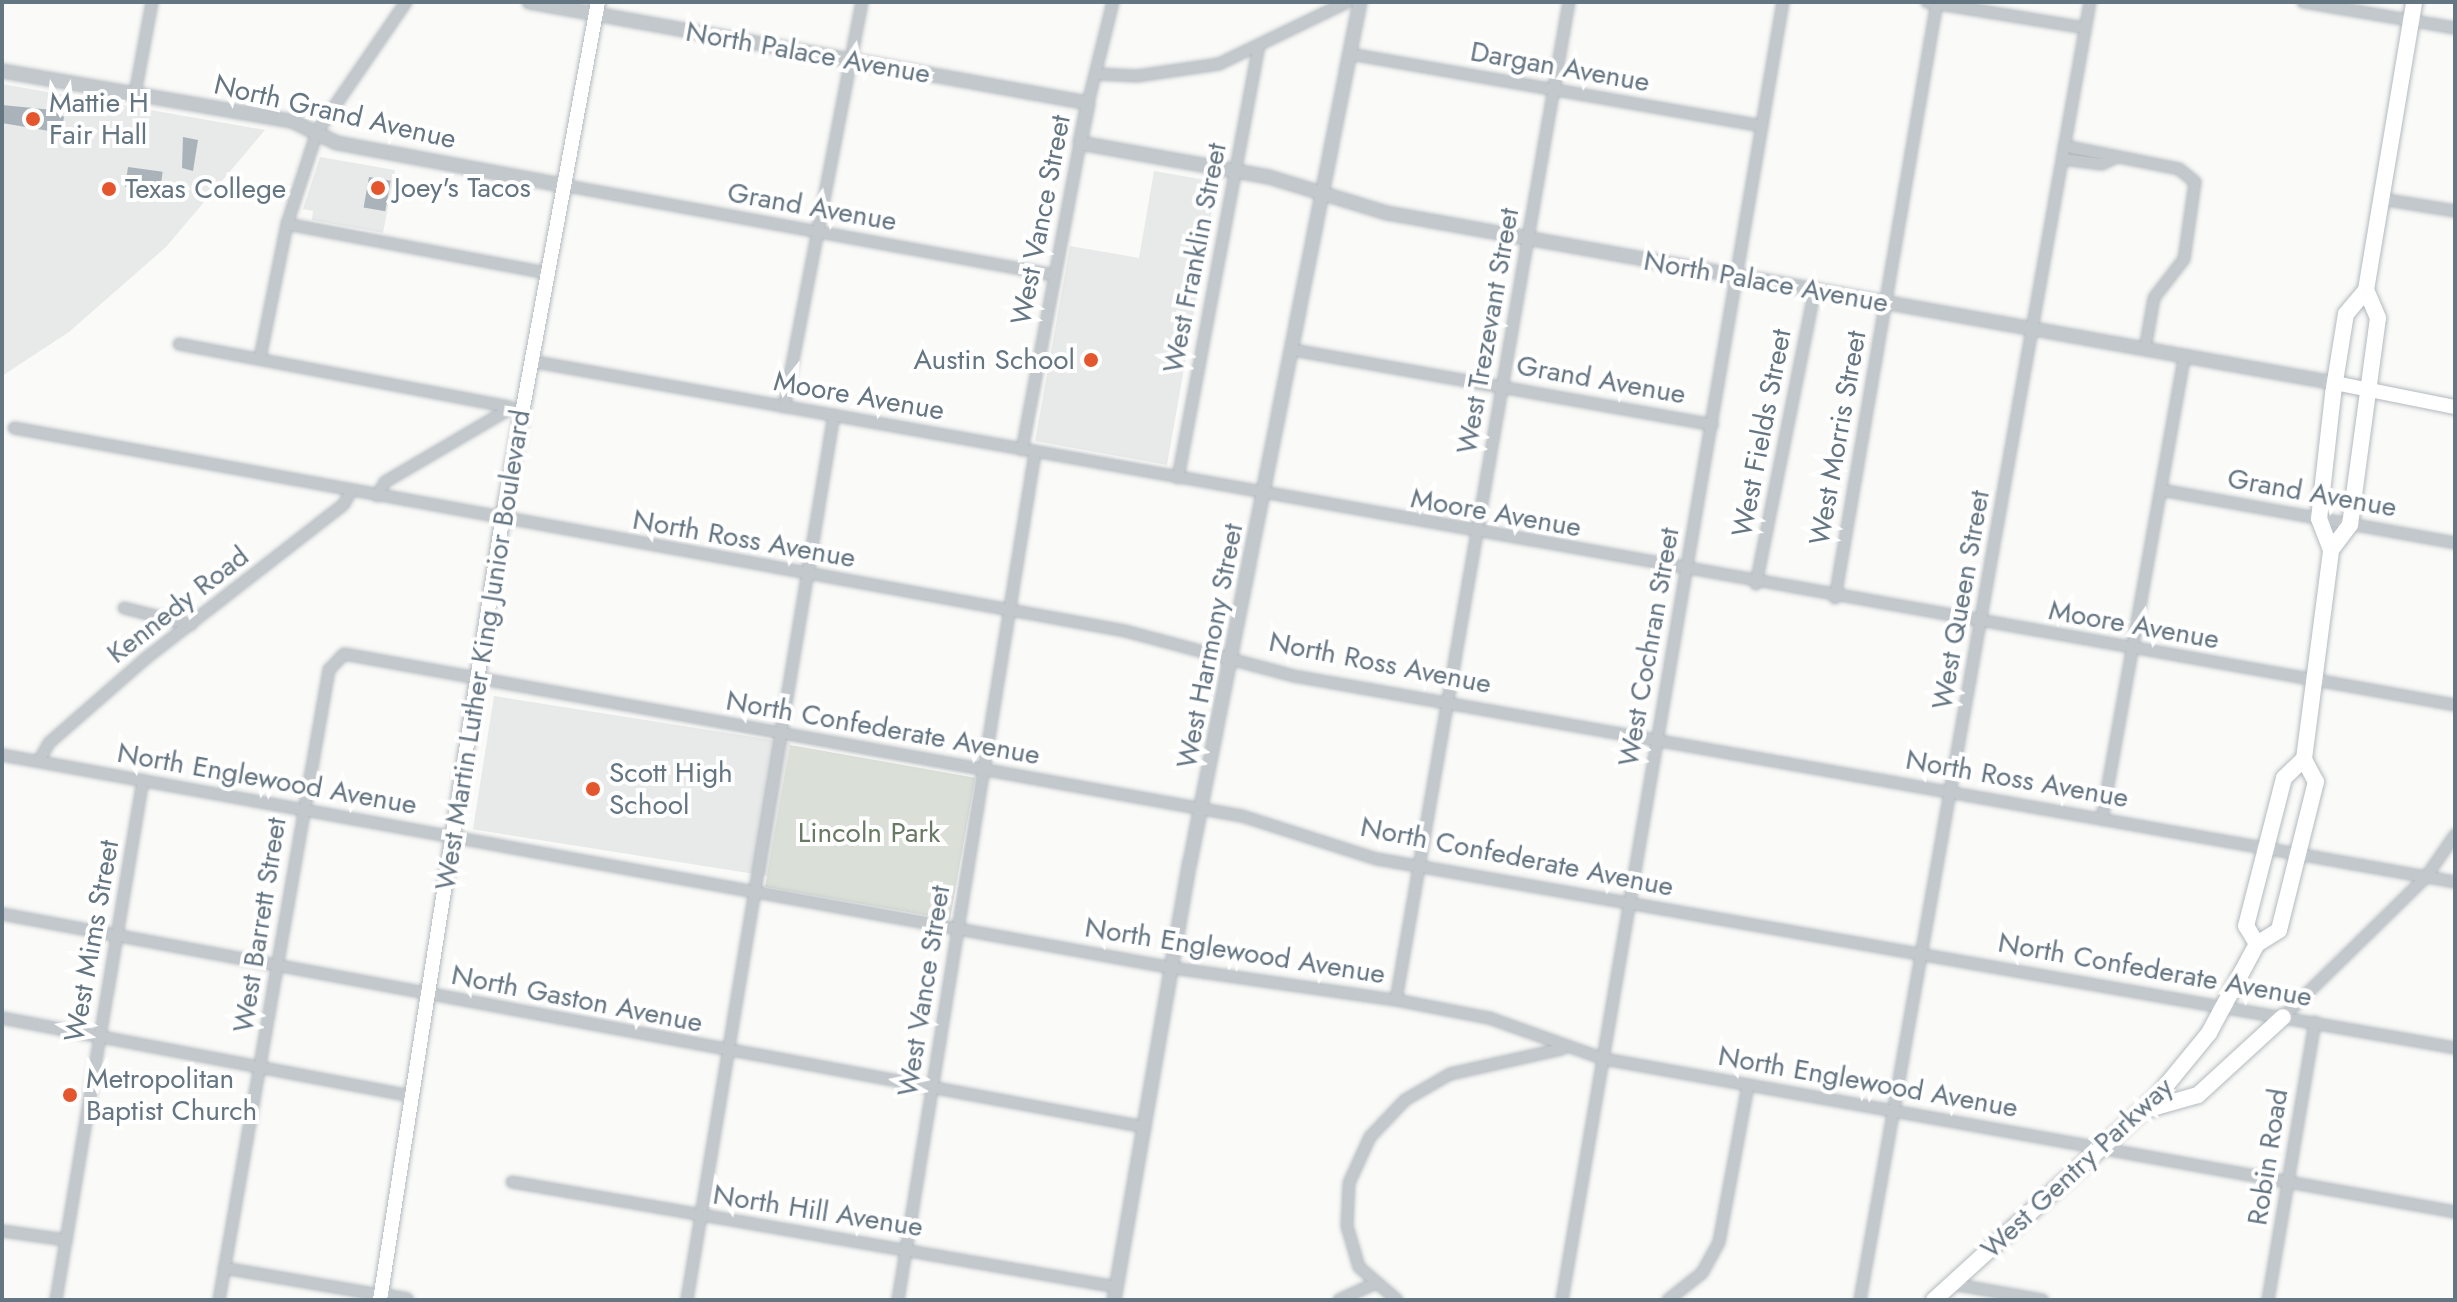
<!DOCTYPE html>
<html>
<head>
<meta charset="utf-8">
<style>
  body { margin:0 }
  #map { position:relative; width:2457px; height:1302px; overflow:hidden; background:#fafaf8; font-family:Jost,sans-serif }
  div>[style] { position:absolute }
  .built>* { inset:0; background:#e8e9e9; transform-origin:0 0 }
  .green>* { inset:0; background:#dadfd7; transform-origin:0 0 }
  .building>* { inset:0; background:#aab3b9; transform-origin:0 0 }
  .roads { filter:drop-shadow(0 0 2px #b3babf) drop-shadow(0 0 2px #b3babf) }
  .minor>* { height:10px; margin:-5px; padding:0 5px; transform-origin:5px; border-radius:5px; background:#c3c8cc }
  .tertiary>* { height:12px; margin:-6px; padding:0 6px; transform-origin:6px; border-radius:6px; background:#c3c8cc }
  .secondary>* { height:14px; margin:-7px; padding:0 7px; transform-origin:7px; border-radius:7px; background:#fff }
  .primary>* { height:16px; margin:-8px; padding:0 8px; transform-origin:8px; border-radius:8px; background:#fff }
  .dots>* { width:22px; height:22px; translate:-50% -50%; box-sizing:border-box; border:4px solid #fff; border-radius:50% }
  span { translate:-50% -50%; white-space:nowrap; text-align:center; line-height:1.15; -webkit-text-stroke:8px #fff; paint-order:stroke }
  .street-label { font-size:28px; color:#657683 }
  .poi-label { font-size:28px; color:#657683 }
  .left { translate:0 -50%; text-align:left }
  .right { translate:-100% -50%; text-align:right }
  .park-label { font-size:28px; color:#687a64 }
  .frame { position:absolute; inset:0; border:4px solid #657683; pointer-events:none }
</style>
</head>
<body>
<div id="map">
  <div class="built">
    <i style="clip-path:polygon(2px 84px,265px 130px,166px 247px,69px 332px,2px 376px)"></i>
    <i style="clip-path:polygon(320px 157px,395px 170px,383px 233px,312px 220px,313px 211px,303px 209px)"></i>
    <i style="clip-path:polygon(1154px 171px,1217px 182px,1167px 465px,1035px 441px,1070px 246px,1139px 258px)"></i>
    <i style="left:494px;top:696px;width:300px;height:135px;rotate:9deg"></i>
  </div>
  <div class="green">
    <i style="left:790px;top:745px;width:188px;height:144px;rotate:10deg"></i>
  </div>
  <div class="building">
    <i style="clip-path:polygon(2px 105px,53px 110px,64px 117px,61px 133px,2px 123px)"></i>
    <i style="clip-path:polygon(183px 137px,198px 140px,193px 171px,182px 168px)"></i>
    <i style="left:128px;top:167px;width:35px;height:20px;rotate:8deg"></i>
    <i style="left:369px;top:177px;width:22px;height:31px;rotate:10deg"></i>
  </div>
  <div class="roads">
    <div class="minor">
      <i style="left:1927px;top:2px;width:160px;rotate:9.3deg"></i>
      <i style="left:2303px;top:2px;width:154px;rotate:9.7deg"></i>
      <i style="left:1350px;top:54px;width:418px;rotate:9.9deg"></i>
      <i style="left:1097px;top:74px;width:40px;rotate:2.9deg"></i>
      <i style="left:1137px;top:76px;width:83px;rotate:-8.3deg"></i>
      <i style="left:1219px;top:64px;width:142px;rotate:-25.8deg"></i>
      <i style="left:135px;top:94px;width:94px;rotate:-79.5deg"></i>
      <i style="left:1088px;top:103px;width:104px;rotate:-76.1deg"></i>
      <i style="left:2064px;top:146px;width:117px;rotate:11.3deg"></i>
      <i style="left:2179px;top:169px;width:21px;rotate:39deg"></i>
      <i style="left:2195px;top:182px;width:78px;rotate:98.1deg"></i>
      <i style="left:2184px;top:259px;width:49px;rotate:127.6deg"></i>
      <i style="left:2154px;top:298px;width:52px;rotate:100deg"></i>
      <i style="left:2062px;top:159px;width:40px;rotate:7.1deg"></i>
      <i style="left:2102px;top:164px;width:14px;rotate:-25deg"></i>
      <i style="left:562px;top:185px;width:500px;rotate:10.37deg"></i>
      <i style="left:2381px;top:199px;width:75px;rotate:9.2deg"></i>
      <i style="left:287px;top:224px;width:264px;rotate:10.7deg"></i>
      <i style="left:179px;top:344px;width:335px;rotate:10.8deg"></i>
      <i style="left:1293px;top:350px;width:426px;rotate:10.1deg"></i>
      <i style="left:260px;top:358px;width:137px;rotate:-78.6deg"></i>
      <i style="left:287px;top:224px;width:97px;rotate:-71.9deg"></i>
      <i style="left:317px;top:132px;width:158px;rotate:-55.6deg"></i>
      <i style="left:530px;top:361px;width:1955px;rotate:10.13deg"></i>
      <i style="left:784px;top:407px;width:412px;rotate:-79.1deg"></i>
      <i style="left:14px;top:428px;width:1129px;rotate:10.35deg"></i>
      <i style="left:1125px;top:631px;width:175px;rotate:14.9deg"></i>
      <i style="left:1294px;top:676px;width:1179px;rotate:10.06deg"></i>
      <i style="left:1022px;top:450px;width:312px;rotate:-79.3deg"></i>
      <i style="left:1178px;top:478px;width:440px;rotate:-79.4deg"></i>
      <i style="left:2161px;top:490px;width:299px;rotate:10.2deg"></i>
      <i style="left:377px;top:496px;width:16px;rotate:-60deg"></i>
      <i style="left:385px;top:482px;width:146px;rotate:-30.4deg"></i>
      <i style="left:1756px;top:584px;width:300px;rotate:-78.7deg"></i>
      <i style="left:1835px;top:598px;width:605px;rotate:-80.29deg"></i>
      <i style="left:124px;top:608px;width:69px;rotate:14.2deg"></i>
      <i style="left:2px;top:755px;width:1190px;rotate:10.31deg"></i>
      <i style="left:1173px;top:968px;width:225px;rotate:8.2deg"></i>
      <i style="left:1396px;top:1000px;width:95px;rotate:11deg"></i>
      <i style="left:1489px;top:1018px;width:122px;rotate:19.6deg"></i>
      <i style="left:1604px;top:1059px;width:865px;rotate:10.19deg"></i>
      <i style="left:39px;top:761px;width:21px;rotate:-61deg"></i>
      <i style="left:49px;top:743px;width:128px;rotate:-41.2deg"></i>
      <i style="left:145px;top:659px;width:252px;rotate:-37.9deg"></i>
      <i style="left:344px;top:504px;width:15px;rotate:-62deg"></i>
      <i style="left:2102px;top:819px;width:469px;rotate:-79.9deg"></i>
      <i style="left:2px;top:914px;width:1163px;rotate:10.56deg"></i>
      <i style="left:1396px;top:1000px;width:1013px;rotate:-80.17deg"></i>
      <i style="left:2283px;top:1017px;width:200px;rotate:-44.4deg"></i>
      <i style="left:2426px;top:877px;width:51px;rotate:-55.4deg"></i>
      <i style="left:2px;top:1018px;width:417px;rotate:10.8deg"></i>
      <i style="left:512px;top:1182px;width:614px;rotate:9.85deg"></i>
      <i style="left:2px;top:1231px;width:65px;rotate:8deg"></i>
      <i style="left:224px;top:1268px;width:158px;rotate:9.8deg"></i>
      <i style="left:1952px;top:1284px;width:92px;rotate:10deg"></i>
      <i style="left:56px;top:1300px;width:527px;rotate:-80.5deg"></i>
      <i style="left:219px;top:1300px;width:640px;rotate:-80.1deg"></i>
      <i style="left:329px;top:670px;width:22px;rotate:-47deg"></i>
      <i style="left:344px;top:654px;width:912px;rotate:10.23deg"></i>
      <i style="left:1242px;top:816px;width:142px;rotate:17.7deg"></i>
      <i style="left:1377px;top:859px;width:1094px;rotate:9.94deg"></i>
      <i style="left:687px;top:1300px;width:897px;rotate:-80.57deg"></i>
      <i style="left:898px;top:1300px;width:858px;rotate:-80.81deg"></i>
      <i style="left:1339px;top:1300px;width:41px;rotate:-24.7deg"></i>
      <i style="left:1397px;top:1300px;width:50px;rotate:-139deg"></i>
      <i style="left:1359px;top:1267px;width:43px;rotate:-106.3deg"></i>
      <i style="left:1347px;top:1226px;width:43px;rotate:-87.3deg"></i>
      <i style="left:1349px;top:1183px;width:51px;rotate:-65.5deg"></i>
      <i style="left:1370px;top:1137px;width:51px;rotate:-46.6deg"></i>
      <i style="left:1405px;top:1100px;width:52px;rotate:-30deg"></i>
      <i style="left:1450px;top:1074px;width:115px;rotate:-12.6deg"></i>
      <i style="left:1562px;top:1300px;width:1317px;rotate:-80.34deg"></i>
      <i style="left:1668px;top:1300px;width:43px;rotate:-38.5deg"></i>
      <i style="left:1702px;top:1273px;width:35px;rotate:-61deg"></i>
      <i style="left:1719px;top:1242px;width:160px;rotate:-79.5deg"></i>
      <i style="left:1860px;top:1300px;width:1318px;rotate:-79.95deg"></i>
      <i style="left:2268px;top:1300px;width:282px;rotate:-80.4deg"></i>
    </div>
    <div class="tertiary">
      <i style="left:529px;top:2px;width:568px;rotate:10.24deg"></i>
      <i style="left:1088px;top:103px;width:41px;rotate:101.3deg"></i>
      <i style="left:1080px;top:143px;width:192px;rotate:10.2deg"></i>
      <i style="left:1269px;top:177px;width:123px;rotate:17deg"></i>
      <i style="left:1387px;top:213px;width:963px;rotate:10.17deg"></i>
      <i style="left:2px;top:71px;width:294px;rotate:9.8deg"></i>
      <i style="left:292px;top:121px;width:50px;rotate:26.1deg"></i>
      <i style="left:337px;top:143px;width:229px;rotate:10.6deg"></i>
      <i style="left:380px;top:1295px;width:27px;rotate:10deg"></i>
      <i style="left:1114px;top:1300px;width:445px;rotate:-80.2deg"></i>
      <i style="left:1190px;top:862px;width:877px;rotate:-78.82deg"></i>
    </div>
    <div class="secondary">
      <i style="left:2335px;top:383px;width:122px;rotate:11.3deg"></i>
      <i style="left:380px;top:1300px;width:788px;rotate:-81.1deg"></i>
      <i style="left:502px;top:521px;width:528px;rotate:-79.52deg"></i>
    </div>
    <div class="primary">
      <i style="left:2331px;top:550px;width:31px;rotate:-53deg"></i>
      <i style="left:2350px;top:525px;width:209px;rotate:-82.3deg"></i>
      <i style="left:2378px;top:318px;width:30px;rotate:-113deg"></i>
      <i style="left:2257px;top:944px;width:21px;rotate:-121deg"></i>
      <i style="left:2246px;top:926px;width:153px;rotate:-75.6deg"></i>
      <i style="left:2284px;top:778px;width:28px;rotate:-44deg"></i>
      <i style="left:2145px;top:1110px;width:55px;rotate:-15.8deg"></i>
      <i style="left:2198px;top:1095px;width:115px;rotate:-42.5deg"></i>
      <i style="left:1934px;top:1300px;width:299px;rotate:-42.3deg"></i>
      <i style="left:2155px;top:1099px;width:85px;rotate:-50.7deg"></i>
      <i style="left:2209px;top:1033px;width:101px;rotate:-61.7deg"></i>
      <i style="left:2257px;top:944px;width:26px;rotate:-32deg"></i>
      <i style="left:2279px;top:930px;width:153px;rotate:-76deg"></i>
      <i style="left:2316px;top:782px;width:26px;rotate:-118deg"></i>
      <i style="left:2304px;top:759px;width:211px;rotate:-82.6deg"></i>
      <i style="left:2331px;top:550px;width:33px;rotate:-111deg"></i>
      <i style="left:2319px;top:519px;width:126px;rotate:-83.6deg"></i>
      <i style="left:2333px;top:394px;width:81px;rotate:-80.8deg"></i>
      <i style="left:2346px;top:314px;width:31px;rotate:-50deg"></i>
      <i style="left:2366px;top:290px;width:292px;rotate:-80.5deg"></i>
    </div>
  </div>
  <div class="dots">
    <i style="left:33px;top:119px;background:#e4572e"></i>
    <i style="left:378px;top:188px;background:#e4572e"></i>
    <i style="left:109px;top:189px;background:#e4572e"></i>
    <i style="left:1091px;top:360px;background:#e4572e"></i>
    <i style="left:593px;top:789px;background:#e4572e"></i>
    <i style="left:70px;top:1095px;background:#e4572e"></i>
  </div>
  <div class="street-label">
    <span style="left:808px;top:53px;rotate:10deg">North Palace Avenue</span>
    <span style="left:1560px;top:67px;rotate:10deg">Dargan Avenue</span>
    <span style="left:335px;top:112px;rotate:13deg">North Grand Avenue</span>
    <span style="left:812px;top:207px;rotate:10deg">Grand Avenue</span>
    <span style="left:1041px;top:220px;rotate:-79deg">West Vance Street</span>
    <span style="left:1195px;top:258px;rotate:-79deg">West Franklin Street</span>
    <span style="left:1766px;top:282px;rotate:10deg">North Palace Avenue</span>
    <span style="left:1488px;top:331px;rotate:-80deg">West Trezevant Street</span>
    <span style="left:1601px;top:380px;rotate:10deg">Grand Avenue</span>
    <span style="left:859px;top:396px;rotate:10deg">Moore Avenue</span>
    <span style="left:1762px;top:433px;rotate:-79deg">West Fields Street</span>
    <span style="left:1838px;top:438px;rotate:-80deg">West Morris Street</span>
    <span style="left:2312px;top:493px;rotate:10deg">Grand Avenue</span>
    <span style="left:1496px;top:513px;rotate:10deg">Moore Avenue</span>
    <span style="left:744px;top:539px;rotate:10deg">North Ross Avenue</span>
    <span style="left:1961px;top:600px;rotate:-80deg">West Queen Street</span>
    <span style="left:178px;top:605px;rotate:-38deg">Kennedy Road</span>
    <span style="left:2134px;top:625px;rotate:10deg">Moore Avenue</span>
    <span style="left:1210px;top:646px;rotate:-79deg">West Harmony Street</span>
    <span style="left:1649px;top:647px;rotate:-80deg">West Cochran Street</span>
    <span style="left:483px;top:650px;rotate:-81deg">West Martin Luther King Junior Boulevard</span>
    <span style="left:1380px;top:663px;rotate:11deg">North Ross Avenue</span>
    <span style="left:883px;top:728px;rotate:10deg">North Confederate Avenue</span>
    <span style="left:267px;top:779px;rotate:10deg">North Englewood Avenue</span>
    <span style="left:2017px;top:779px;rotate:10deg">North Ross Avenue</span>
    <span style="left:1517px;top:857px;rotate:11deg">North Confederate Avenue</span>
    <span style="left:260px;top:925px;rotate:-81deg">West Barrett Street</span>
    <span style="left:92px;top:941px;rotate:-80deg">West Mims Street</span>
    <span style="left:1235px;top:951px;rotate:9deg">North Englewood Avenue</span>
    <span style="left:2155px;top:970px;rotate:10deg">North Confederate Avenue</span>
    <span style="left:924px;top:991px;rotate:-81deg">West Vance Street</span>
    <span style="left:577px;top:999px;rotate:11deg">North Gaston Avenue</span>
    <span style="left:1868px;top:1082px;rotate:10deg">North Englewood Avenue</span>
    <span style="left:2268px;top:1157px;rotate:-81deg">Robin Road</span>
    <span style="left:2077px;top:1168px;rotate:-43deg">West Gentry Parkway</span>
    <span style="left:818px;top:1211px;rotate:9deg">North Hill Avenue</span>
  </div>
  <div class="poi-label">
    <span class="left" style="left:49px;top:119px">Mattie H<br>Fair Hall</span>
    <span class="left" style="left:394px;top:188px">Joey's Tacos</span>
    <span class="left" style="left:125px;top:189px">Texas College</span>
    <span class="right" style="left:1075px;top:360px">Austin School</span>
    <span class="left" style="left:609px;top:789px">Scott High<br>School</span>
    <span class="left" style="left:86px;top:1095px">Metropolitan<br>Baptist Church</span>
  </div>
  <div class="park-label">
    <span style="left:869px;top:833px">Lincoln Park</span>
  </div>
  <div class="frame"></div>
</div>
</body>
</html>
